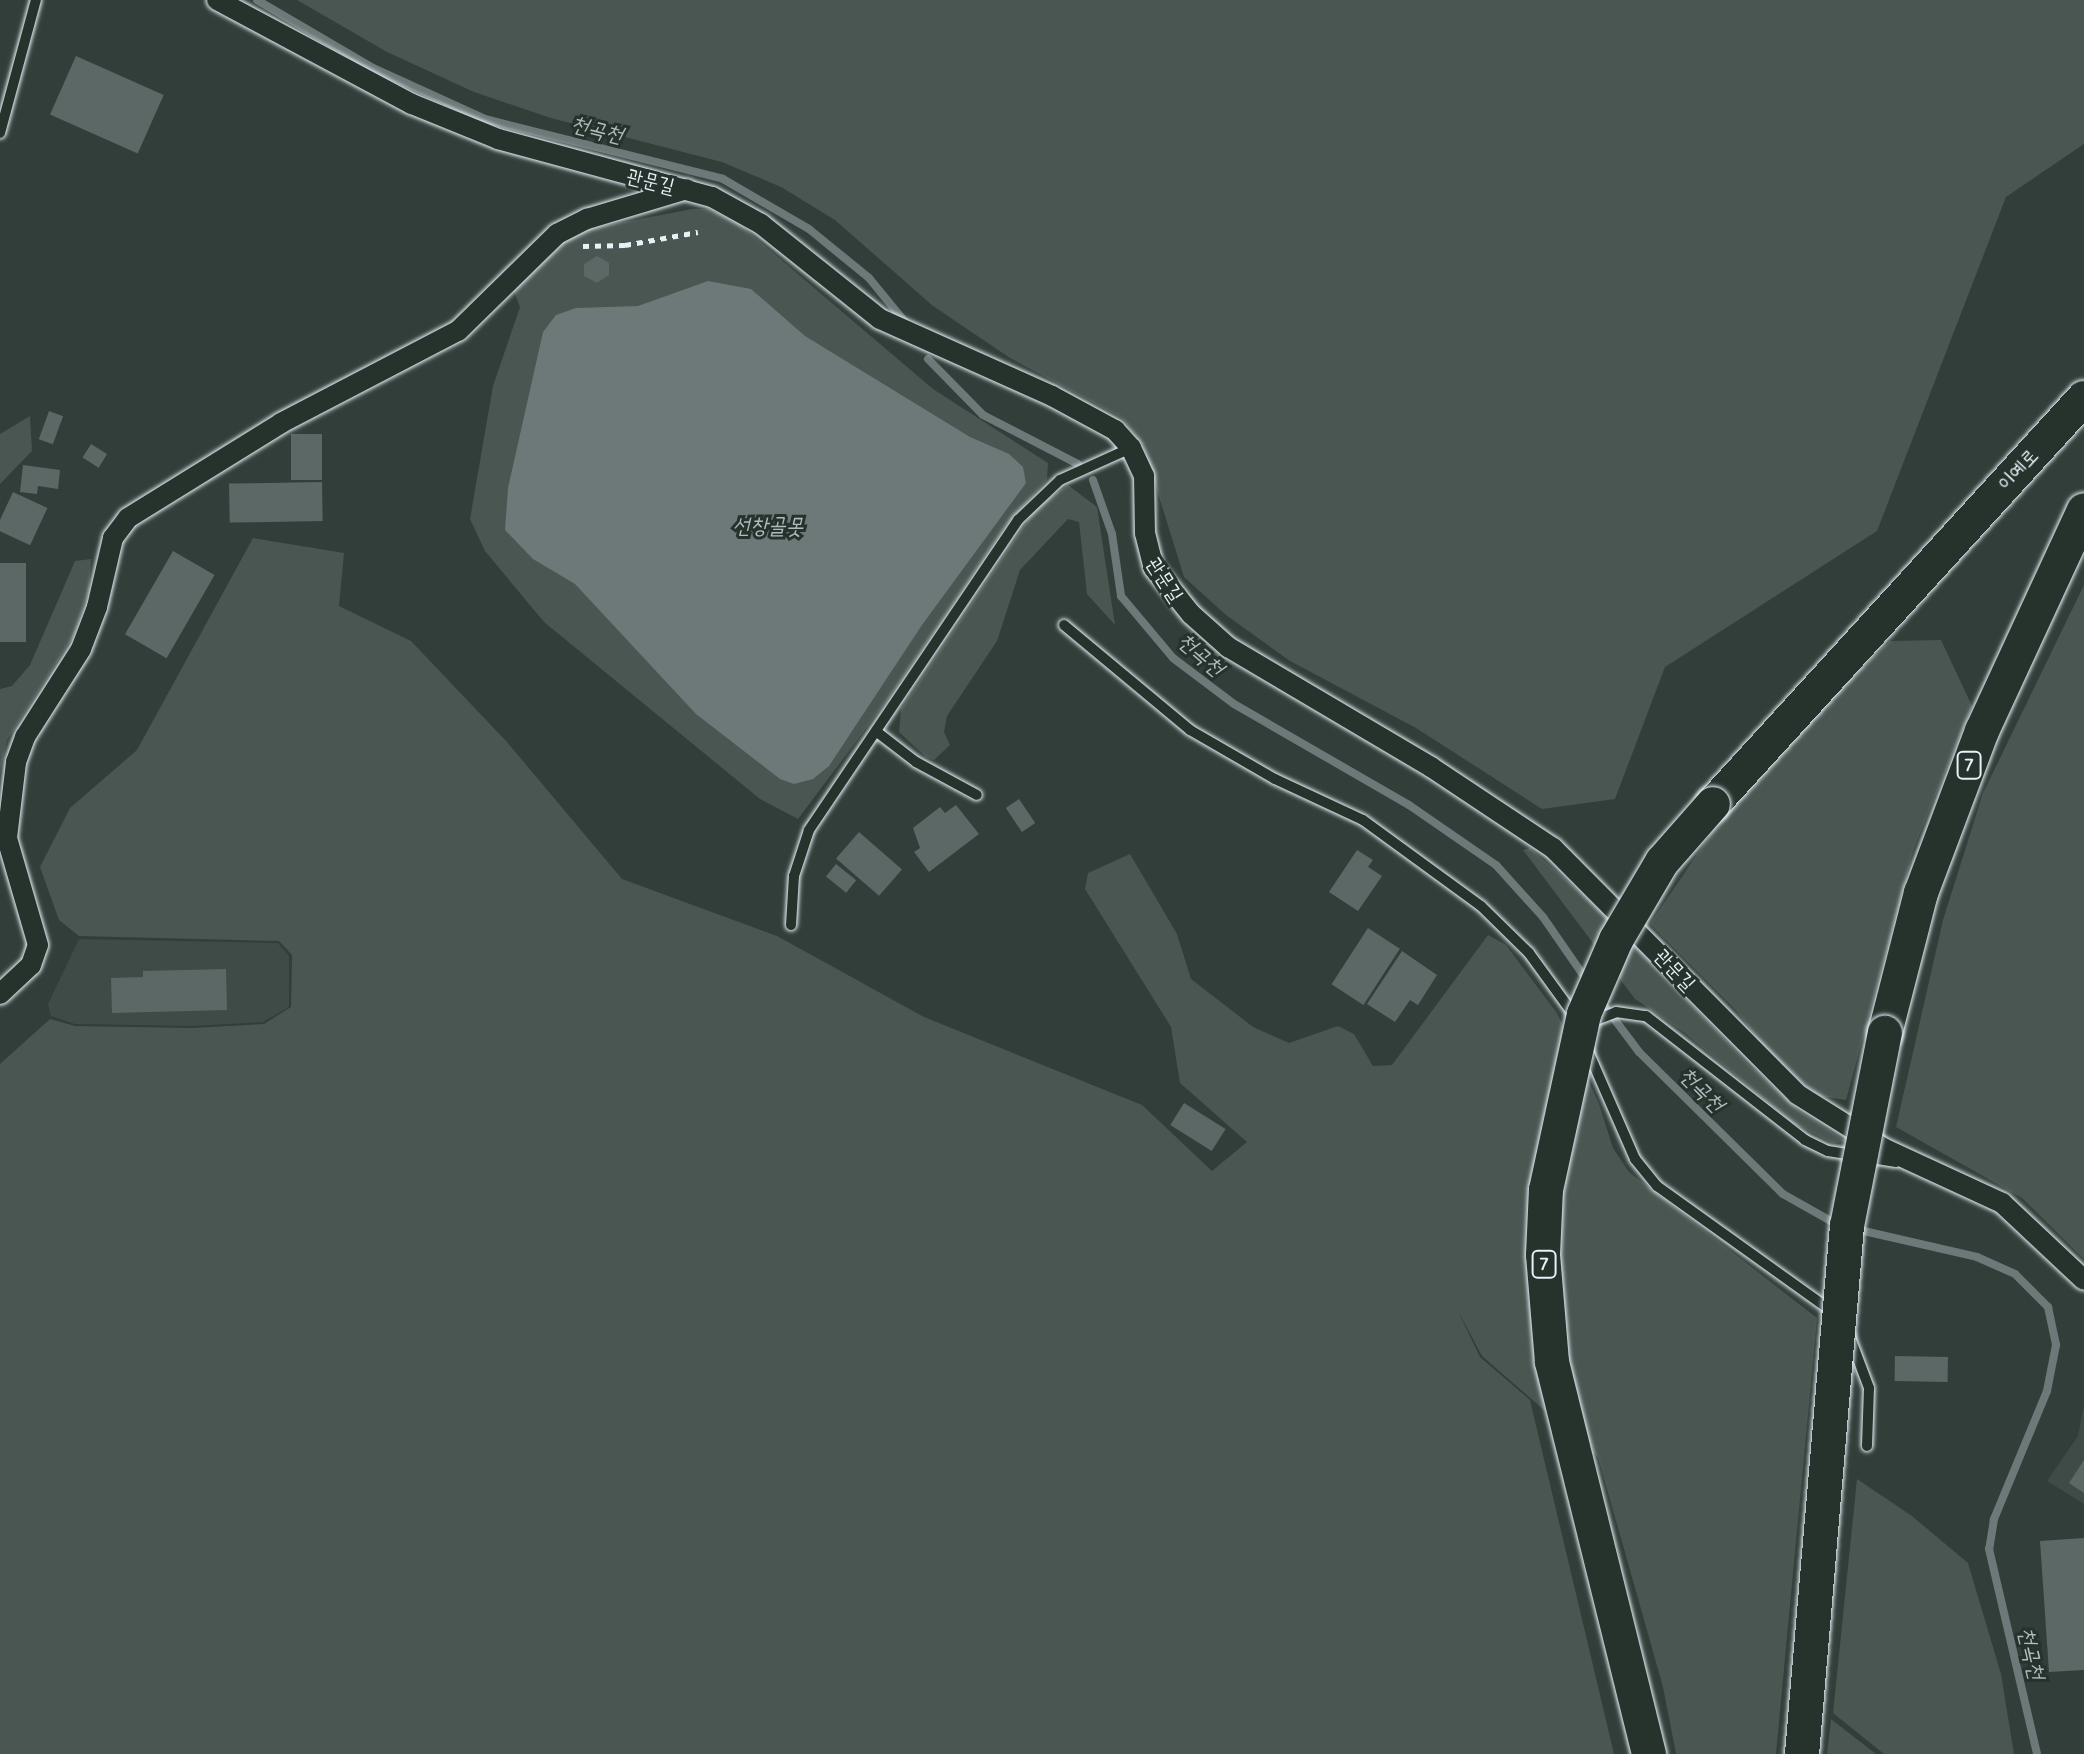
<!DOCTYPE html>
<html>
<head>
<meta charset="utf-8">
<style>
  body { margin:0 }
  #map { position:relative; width:2084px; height:1754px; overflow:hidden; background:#323e39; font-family:Delius,"Poor Story",sans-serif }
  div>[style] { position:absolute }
  .built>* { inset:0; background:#3f4b46 }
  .green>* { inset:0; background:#495651 }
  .water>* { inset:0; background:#6d7978 }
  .stream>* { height:8px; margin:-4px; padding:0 4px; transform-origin:4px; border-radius:4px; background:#6d7978 }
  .building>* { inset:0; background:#5c6865; transform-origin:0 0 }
  .path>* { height:5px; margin-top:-2.5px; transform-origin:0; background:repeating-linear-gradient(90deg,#e8f1f8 0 6px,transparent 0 12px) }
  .roads { filter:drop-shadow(0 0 2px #e8f1f8) drop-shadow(0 0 2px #e8f1f8) }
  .service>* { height:10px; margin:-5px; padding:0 5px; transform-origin:5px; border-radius:5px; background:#26332d }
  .minor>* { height:20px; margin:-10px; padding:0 10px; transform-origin:10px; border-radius:10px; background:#26332d }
  .trunk>* { height:34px; margin:-17px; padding:0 17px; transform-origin:17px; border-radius:17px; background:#26332d }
  .bridges { filter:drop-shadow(0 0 2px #e8f1f8) drop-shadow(0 0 2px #e8f1f8) }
  .trunk-bridge>* { height:34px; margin:-17px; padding:0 17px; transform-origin:17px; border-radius:17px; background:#26332d }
  span { translate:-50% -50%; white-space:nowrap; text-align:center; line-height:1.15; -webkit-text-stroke:6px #26332d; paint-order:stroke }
  .shield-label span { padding:2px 6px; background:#26332d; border:2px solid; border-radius:6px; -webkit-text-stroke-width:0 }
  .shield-label { font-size:18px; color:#e8f1f8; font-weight:700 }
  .street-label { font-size:20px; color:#e8f1f8 }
  .water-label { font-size:22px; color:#b1bbbe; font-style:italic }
</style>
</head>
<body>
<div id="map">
  <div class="built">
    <i style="clip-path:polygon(79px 939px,278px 943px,289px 956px,289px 1007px,263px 1022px,192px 1026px,75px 1024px,51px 1016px,48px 1004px)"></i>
    <i style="clip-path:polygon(2084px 1405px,2084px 1504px,2047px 1481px,2078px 1436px)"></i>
  </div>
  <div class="green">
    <i style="clip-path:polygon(297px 0,2084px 0,2084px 144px,2006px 197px,1877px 531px,1665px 667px,1615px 799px,1542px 809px,1416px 728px,1290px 661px,1226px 615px,1184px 577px,1143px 445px,1122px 418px,1010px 358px,933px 306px,835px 220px,781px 187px,722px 162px,551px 118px,474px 92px,387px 52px)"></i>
    <i style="clip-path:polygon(692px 209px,708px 209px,739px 224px,933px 389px,1048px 463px,1047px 480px,1005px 526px,888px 699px,798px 819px,760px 799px,544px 622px,485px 551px,470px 519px,493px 386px,520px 307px,514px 291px,556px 245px,588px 229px)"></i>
    <i style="clip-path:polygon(30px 416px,32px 451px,0 484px,0 434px)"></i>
    <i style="clip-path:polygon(1068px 485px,1097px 507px,1115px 625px,1087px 594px,1079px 522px,1068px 519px,1020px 570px,997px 641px,947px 716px,944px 732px,950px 745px,934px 760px,926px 757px,899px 732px,901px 709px,1036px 508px)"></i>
    <i style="clip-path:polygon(253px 538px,344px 553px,339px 606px,411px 641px,507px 742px,622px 879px,777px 936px,924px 1017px,1142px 1105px,1212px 1171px,1247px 1142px,1180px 1083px,1171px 1027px,1085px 889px,1088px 873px,1130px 854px,1177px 934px,1191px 979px,1253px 1027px,1289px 1043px,1338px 1026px,1354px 1034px,1373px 1066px,1392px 1065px,1488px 935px,1506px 945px,1557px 1013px,1599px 1104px,1613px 1148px,1629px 1172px,1817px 1318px,1776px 1754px,1676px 1754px,1663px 1687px,1598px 1457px,1482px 1356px,1457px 1309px,1480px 1357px,1530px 1400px,1614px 1754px,0 1754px,0 1064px,50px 1019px,75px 1026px,192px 1028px,264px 1024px,291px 1007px,292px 955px,279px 941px,79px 936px,59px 920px,40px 867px,70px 808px,137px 750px)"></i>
    <i style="clip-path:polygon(91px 559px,89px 590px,73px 637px,7px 740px,0 773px,0 689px,12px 686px,30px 665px,75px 561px)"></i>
    <i style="clip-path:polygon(2084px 585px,2084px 1259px,2022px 1198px,1896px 1127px,1943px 920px,1983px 793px)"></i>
    <i style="clip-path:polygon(1941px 640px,1972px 706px,1914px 848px,1846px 1100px,1818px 1096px,1774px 1060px,1735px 1009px,1650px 924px,1723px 816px,1785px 743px,1890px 641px)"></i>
    <i style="clip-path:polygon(1530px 848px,1607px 916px,1747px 1063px,1798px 1110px,1847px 1142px,1832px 1143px,1793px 1123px,1685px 1033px,1635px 999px,1523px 850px)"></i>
    <i style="clip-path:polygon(1857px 1479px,1912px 1516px,1968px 1563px,2001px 1674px,2014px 1754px,1884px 1754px,1833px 1713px)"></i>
    <i style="clip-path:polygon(1831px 1719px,1876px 1754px,1827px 1754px)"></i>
  </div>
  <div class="water">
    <i style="clip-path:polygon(708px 281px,751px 289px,805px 336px,970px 437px,1009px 454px,1023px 467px,1026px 483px,922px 625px,829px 766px,813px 779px,794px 784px,780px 779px,696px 714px,575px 584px,533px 559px,505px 530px,508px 488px,543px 332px,556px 315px,576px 308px,638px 306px)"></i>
  </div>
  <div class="stream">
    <i style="left:257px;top:0;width:134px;rotate:30.4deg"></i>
    <i style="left:373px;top:68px;width:123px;rotate:24.5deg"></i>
    <i style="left:485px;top:119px;width:245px;rotate:14.1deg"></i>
    <i style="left:723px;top:179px;width:99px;rotate:30.2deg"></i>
    <i style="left:809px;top:229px;width:77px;rotate:39.2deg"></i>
    <i style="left:869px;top:278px;width:57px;rotate:50.7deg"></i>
    <i style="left:928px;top:359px;width:78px;rotate:45.5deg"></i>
    <i style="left:983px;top:415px;width:107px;rotate:27.3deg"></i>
    <i style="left:1093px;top:480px;width:57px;rotate:70.6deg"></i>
    <i style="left:1112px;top:534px;width:63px;rotate:81.7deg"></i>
    <i style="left:1121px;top:596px;width:81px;rotate:50deg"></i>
    <i style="left:1173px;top:658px;width:76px;rotate:37deg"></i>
    <i style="left:1234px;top:704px;width:202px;rotate:30deg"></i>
    <i style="left:1409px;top:805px;width:106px;rotate:34.6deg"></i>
    <i style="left:1496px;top:865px;width:70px;rotate:47.9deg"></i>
    <i style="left:1543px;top:917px;width:79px;rotate:55.3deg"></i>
    <i style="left:1600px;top:1000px;width:65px;rotate:53.1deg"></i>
    <i style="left:1639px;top:1052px;width:202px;rotate:44.6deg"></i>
    <i style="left:1783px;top:1194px;width:63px;rotate:29.4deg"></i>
    <i style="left:1855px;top:1229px;width:125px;rotate:12.9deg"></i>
    <i style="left:1977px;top:1257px;width:42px;rotate:24.1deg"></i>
    <i style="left:2015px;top:1274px;width:47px;rotate:45deg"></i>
    <i style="left:2048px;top:1307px;width:39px;rotate:78deg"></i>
    <i style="left:2056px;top:1345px;width:47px;rotate:101.1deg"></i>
    <i style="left:2047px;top:1391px;width:139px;rotate:112.5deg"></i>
    <i style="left:1994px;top:1519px;width:30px;rotate:99deg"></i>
    <i style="left:1989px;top:1549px;width:211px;rotate:76.8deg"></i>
  </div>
  <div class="building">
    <i style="left:76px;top:56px;width:96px;height:64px;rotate:24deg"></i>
    <i style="clip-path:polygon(597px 256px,609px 263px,609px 275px,597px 283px,584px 276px,584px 264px)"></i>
    <i style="left:49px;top:411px;width:15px;height:30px;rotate:20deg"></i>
    <i style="left:291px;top:434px;width:31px;height:46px"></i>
    <i style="left:91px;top:444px;width:19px;height:16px;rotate:32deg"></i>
    <i style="clip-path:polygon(23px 465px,60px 470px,58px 489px,38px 486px,37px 494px,20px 492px)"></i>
    <i style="left:322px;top:482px;width:39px;height:93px;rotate:89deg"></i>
    <i style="left:13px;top:492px;width:38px;height:41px;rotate:25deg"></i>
    <i style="left:173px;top:551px;width:48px;height:96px;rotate:30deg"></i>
    <i style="left:0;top:563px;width:26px;height:79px"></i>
    <i style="left:1019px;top:799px;width:29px;height:16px;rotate:56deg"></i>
    <i style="clip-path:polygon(956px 805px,979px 834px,929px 872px,914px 852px,920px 848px,913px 828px,940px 807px,945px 813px)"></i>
    <i style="left:859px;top:832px;width:57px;height:35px;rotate:41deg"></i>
    <i style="clip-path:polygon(1357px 850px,1373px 860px,1368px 867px,1382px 876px,1358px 911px,1329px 892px)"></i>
    <i style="left:836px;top:864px;width:26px;height:16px;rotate:39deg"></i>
    <i style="left:1368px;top:928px;width:38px;height:67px;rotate:33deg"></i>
    <i style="clip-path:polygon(1402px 951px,1437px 975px,1418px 1005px,1410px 1000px,1395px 1022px,1367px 1004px)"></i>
    <i style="clip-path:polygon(226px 969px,227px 1010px,112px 1013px,111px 978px,143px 977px,143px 971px)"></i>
    <i style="left:1184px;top:1103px;width:49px;height:26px;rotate:32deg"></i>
    <i style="left:1895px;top:1356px;width:53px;height:25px;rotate:1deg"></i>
    <i style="clip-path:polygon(2084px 1460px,2084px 1493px,2069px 1483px)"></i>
    <i style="clip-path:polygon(2084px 1538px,2084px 1670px,2049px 1672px,2040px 1541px)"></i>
  </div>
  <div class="path">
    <i style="left:583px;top:246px;width:42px;rotate:-1.4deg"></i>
    <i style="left:625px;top:245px;width:74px;rotate:-10.1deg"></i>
  </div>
  <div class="roads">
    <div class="service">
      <i style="left:0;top:133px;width:138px;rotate:-74.9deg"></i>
      <i style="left:1064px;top:625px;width:164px;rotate:39.8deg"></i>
      <i style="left:1190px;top:730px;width:98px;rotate:30deg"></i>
      <i style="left:1275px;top:779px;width:97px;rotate:25deg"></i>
      <i style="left:1363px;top:820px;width:146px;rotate:36.1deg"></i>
      <i style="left:1481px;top:906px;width:67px;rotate:44.4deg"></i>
      <i style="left:1529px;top:953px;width:77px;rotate:54deg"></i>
      <i style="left:877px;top:732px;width:49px;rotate:37.6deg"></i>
      <i style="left:916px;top:762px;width:69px;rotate:28.4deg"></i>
      <i style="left:791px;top:925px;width:49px;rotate:-86.5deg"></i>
      <i style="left:794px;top:876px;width:48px;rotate:-71.9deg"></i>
      <i style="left:809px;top:830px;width:374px;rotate:-56deg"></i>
      <i style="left:1018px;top:520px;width:58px;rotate:-43.6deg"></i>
      <i style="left:1060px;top:480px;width:78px;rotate:-24.3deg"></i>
      <i style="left:1588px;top:1023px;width:30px;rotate:-21deg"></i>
      <i style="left:1616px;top:1012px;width:30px;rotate:8deg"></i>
      <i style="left:1646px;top:1016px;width:202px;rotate:37.9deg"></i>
      <i style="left:1805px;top:1140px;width:25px;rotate:26deg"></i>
      <i style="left:1828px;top:1151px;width:69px;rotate:9.2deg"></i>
      <i style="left:1587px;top:1049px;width:120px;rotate:66.4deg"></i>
      <i style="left:1635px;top:1159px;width:35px;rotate:51deg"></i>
      <i style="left:1657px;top:1186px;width:216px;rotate:35.6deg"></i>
      <i style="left:1849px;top:1335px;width:57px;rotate:69.3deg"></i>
      <i style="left:1869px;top:1388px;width:58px;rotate:92deg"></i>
    </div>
    <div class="minor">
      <i style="left:217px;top:0;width:221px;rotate:28.1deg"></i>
      <i style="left:412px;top:104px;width:93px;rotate:22.1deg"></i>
      <i style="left:498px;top:139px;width:222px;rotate:15.2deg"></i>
      <i style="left:712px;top:197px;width:56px;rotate:28.9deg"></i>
      <i style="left:761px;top:224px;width:152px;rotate:38.6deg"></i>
      <i style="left:880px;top:319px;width:188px;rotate:24.1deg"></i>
      <i style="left:1052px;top:396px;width:72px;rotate:28.4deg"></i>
      <i style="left:1115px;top:430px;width:24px;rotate:48deg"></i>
      <i style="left:1131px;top:448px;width:31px;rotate:65deg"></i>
      <i style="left:1144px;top:476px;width:57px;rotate:89deg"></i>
      <i style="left:1145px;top:533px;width:36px;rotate:76deg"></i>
      <i style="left:1154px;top:568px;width:59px;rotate:51.2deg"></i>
      <i style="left:1191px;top:614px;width:50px;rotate:41.7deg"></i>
      <i style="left:1228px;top:647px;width:236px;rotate:30.6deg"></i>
      <i style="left:1431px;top:767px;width:146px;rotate:33.6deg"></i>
      <i style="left:1553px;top:848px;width:346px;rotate:45.2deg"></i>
      <i style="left:1797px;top:1094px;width:102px;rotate:32.1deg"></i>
      <i style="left:1883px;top:1148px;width:131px;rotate:24.8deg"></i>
      <i style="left:2002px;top:1203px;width:112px;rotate:43.2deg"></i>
      <i style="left:0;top:994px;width:42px;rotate:-43.1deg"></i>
      <i style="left:31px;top:965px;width:21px;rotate:-71deg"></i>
      <i style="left:38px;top:945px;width:111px;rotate:-106.2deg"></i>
      <i style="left:7px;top:838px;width:77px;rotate:-83.2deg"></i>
      <i style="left:16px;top:762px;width:27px;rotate:-70deg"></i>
      <i style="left:25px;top:737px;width:104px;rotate:-57.5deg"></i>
      <i style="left:81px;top:649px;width:45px;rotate:-69.1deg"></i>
      <i style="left:97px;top:607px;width:71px;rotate:-76.9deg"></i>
      <i style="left:113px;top:538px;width:25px;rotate:-53deg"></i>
      <i style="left:128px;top:518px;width:180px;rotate:-31.8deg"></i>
      <i style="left:281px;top:423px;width:199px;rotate:-27.5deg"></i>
      <i style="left:458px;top:331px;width:139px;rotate:-44.4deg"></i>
      <i style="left:557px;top:234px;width:34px;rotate:-27deg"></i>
      <i style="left:587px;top:219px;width:104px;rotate:-16.7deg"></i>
    </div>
    <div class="trunk">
      <i style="left:1713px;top:804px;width:550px;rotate:-47.58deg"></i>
      <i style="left:1885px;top:1033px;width:145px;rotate:-75.6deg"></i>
      <i style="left:1921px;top:893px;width:173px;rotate:-69.4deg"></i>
      <i style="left:1982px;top:731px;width:243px;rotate:-65.2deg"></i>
    </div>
  </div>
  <div class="bridges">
    <div class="trunk-bridge">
      <i style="left:1649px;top:1754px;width:404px;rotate:-103.9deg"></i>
      <i style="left:1552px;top:1362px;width:107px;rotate:-94.8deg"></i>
      <i style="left:1543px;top:1255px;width:65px;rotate:-87.4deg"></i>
      <i style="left:1546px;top:1190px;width:180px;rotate:-77.8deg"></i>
      <i style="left:1584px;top:1014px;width:81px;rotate:-66.6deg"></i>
      <i style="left:1616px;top:940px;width:91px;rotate:-59.5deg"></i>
      <i style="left:1662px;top:862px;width:77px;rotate:-48.7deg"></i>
      <i style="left:1802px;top:1754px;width:530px;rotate:-85.13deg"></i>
      <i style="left:1847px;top:1226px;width:197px;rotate:-78.9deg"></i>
    </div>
  </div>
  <div class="shield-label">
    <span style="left:1969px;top:765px">7</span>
    <span style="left:1544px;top:1264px">7</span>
  </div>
  <div class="street-label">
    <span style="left:651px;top:180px;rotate:14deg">관문길</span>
    <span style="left:2017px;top:469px;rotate:-47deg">이예로</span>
    <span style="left:1166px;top:579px;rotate:57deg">관문길</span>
    <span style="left:1676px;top:969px;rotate:47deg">관문길</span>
  </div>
  <div class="water-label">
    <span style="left:597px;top:129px;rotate:14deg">천곡천</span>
    <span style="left:768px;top:526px">선창골못</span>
    <span style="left:1201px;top:654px;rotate:41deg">천곡천</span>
    <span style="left:1702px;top:1089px;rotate:45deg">천곡천</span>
    <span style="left:2032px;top:1653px;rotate:77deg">천곡천</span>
  </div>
</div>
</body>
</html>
